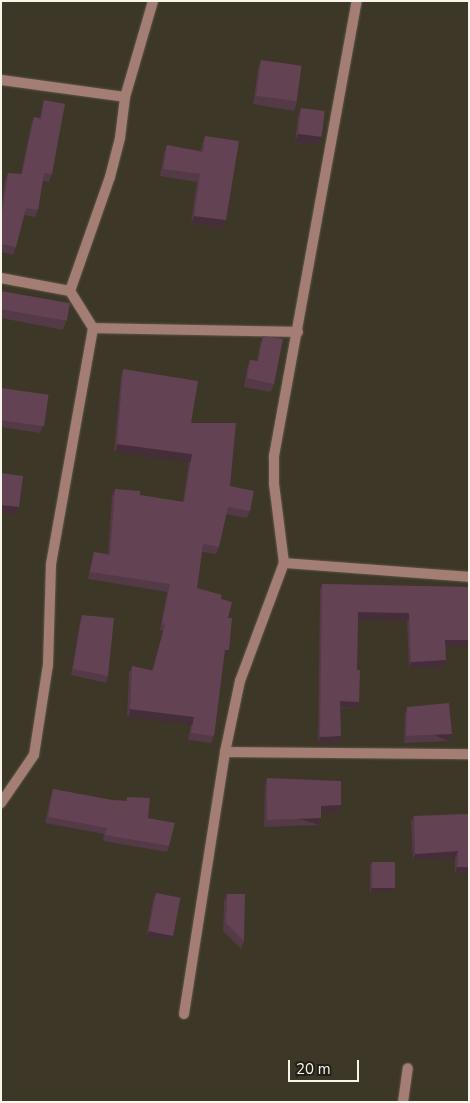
<!DOCTYPE html>
<html>
<head>
<meta charset="utf-8">
<style>
  body { margin:0 }
  #map { position:relative; width:470px; height:1103px; overflow:hidden; background:#3c3727; font-family:"Nunito Sans",sans-serif }
  div>[style] { position:absolute }
  .roads { filter:drop-shadow(0 0 1px #5a5546) drop-shadow(0 0 1px #5a5546) }
  .street>* { height:10px; margin:-5px; padding:0 5px; transform-origin:5px; border-radius:5px; background:#a47d74 }
  .wall>* { inset:0; background:#543947 }
  .shaded-wall>* { inset:0; background:#452e3a; transform-origin:0 0 }
  .building>* { inset:0; background:#624253; transform-origin:0 0 }
  span { translate:-50% -50%; white-space:nowrap; text-align:center; line-height:1.15; -webkit-text-stroke:4.5px #211f17; paint-order:stroke }
  .frame { position:absolute; inset:0; border:2px solid #f7f4ea; pointer-events:none }
  .scale { position:absolute; left:288px; top:1060px; width:71px; height:22px; box-sizing:border-box; border:2px solid #f7f4ea; border-top:0; padding-left:6px; font-size:15px; line-height:18px; white-space:nowrap; color:#f7f4ea; -webkit-text-stroke:4px #211f17; paint-order:stroke }
</style>
</head>
<body>
<div id="map">
  <div class="roads">
    <div class="street">
      <i style="left:1px;top:80px;width:125px;rotate:7.8deg"></i>
      <i style="left:1px;top:278px;width:70px;rotate:10.7deg"></i>
      <i style="left:70px;top:291px;width:44px;rotate:58.1deg"></i>
      <i style="left:93px;top:328px;width:205px;rotate:1.1deg"></i>
      <i style="left:70px;top:291px;width:121px;rotate:-70.7deg"></i>
      <i style="left:110px;top:177px;width:40px;rotate:-75.6deg"></i>
      <i style="left:120px;top:138px;width:41px;rotate:-83deg"></i>
      <i style="left:125px;top:97px;width:100px;rotate:-73.7deg"></i>
      <i style="left:284px;top:563px;width:186px;rotate:4.3deg"></i>
      <i style="left:225px;top:752px;width:244px;rotate:0.5deg"></i>
      <i style="left:1px;top:803px;width:58px;rotate:-55.5deg"></i>
      <i style="left:34px;top:755px;width:91px;rotate:-81.2deg"></i>
      <i style="left:48px;top:665px;width:101px;rotate:-88.3deg"></i>
      <i style="left:51px;top:564px;width:240px;rotate:-79.9deg"></i>
      <i style="left:184px;top:1014px;width:265px;rotate:-81.1deg"></i>
      <i style="left:225px;top:752px;width:73px;rotate:-78.1deg"></i>
      <i style="left:240px;top:681px;width:126px;rotate:-69.6deg"></i>
      <i style="left:284px;top:563px;width:80px;rotate:-97.2deg"></i>
      <i style="left:274px;top:484px;width:28px;rotate:-90deg"></i>
      <i style="left:274px;top:456px;width:463px;rotate:-79.7deg"></i>
      <i style="left:403px;top:1102px;width:34px;rotate:-82deg"></i>
    </div>
  </div>
  <div class="wall">
    <i style="clip-path:polygon(261px 60px,297px 102px,294px 111px,253px 104px,258px 69px)"></i>
    <i style="clip-path:polygon(44px 100px,52px 174px,49px 182px,43px 181px,38px 210px,35px 217px,24px 215px,16px 247px,13px 255px,1px 252px,1px 208px,5px 181px,8px 173px,21px 174px,31px 125px,34px 117px,40px 118px,42px 107px)"></i>
    <i style="clip-path:polygon(301px 108px,321px 137px,318px 145px,295px 142px,298px 116px)"></i>
    <i style="clip-path:polygon(205px 136px,226px 220px,223px 228px,191px 223px,197px 182px,160px 176px,164px 153px,167px 145px,201px 151px,202px 144px)"></i>
    <i style="clip-path:polygon(1px 291px,66px 322px,63px 330px,1px 318px)"></i>
    <i style="clip-path:polygon(263px 336px,274px 384px,271px 392px,244px 387px,247px 368px,250px 360px,257px 361px,260px 344px)"></i>
    <i style="clip-path:polygon(123px 369px,191px 423px,230px 486px,250px 511px,247px 518px,226px 514px,219px 547px,216px 554px,202px 552px,197px 588px,221px 599px,228px 618px,226px 657px,224px 657px,214px 736px,211px 743px,188px 740px,191px 724px,127px 716px,129px 673px,132px 666px,152px 670px,163px 631px,160px 630px,167px 592px,88px 579px,92px 559px,94px 552px,108px 554px,112px 496px,115px 489px,140px 495px,183px 502px,189px 461px,114px 451px,121px 376px)"></i>
    <i style="clip-path:polygon(1px 388px,43px 426px,40px 433px,1px 427px)"></i>
    <i style="clip-path:polygon(322px 584px,469px 587px,446px 646px,444px 667px,409px 668px,407px 620px,358px 619px,357px 670px,359px 702px,357px 708px,340px 708px,339px 743px,318px 743px,320px 590px)"></i>
    <i style="clip-path:polygon(82px 615px,108px 676px,106px 683px,71px 675px,80px 621px)"></i>
    <i style="clip-path:polygon(407px 707px,452px 734px,449px 741px,404px 743px,405px 714px)"></i>
    <i style="clip-path:polygon(267px 778px,339px 812px,321px 812px,319px 825px,264px 827px,265px 785px)"></i>
    <i style="clip-path:polygon(53px 789px,112px 800px,126px 801px,127px 797px,148px 818px,169px 846px,167px 852px,103px 841px,104px 834px,45px 823px,51px 795px)"></i>
    <i style="clip-path:polygon(469px 814px,469px 874px,455px 873px,455px 858px,413px 860px,411px 822px,414px 816px)"></i>
    <i style="clip-path:polygon(372px 862px,393px 892px,370px 892px,370px 866px)"></i>
    <i style="clip-path:polygon(156px 893px,172px 938px,146px 938px,153px 900px)"></i>
    <i style="clip-path:polygon(227px 894px,244px 941px,241px 949px,223px 931px,224px 902px)"></i>
  </div>
  <div class="shaded-wall">
    <i style="clip-path:polygon(298px 134px,321px 137px,318px 145px,295px 142px)"></i>
    <i style="clip-path:polygon(194px 216px,226px 220px,223px 228px,191px 223px)"></i>
    <i style="left:117px;top:444px;width:76px;height:8px;rotate:8deg"></i>
    <i style="clip-path:polygon(1px 505px,19px 507px,16px 515px,1px 513px)"></i>
    <i style="left:358px;top:612px;width:51px;height:8px;rotate:1deg"></i>
    <i style="left:445px;top:640px;width:24px;height:6px"></i>
    <i style="clip-path:polygon(225px 650px,229px 650px,226px 657px,222px 657px)"></i>
    <i style="clip-path:polygon(446px 660px,444px 667px,409px 668px,411px 662px)"></i>
    <i style="clip-path:polygon(340px 701px,359px 702px,357px 708px,338px 707px)"></i>
    <i style="left:130px;top:709px;width:64px;height:8px;rotate:7deg"></i>
    <i style="left:452px;top:734px;width:8px;height:46px;rotate:113deg"></i>
    <i style="clip-path:polygon(341px 736px,339px 743px,318px 743px,320px 737px)"></i>
    <i style="clip-path:polygon(341px 805px,339px 812px,319px 813px,321px 806px)"></i>
    <i style="left:321px;top:818px;width:7px;height:54px;rotate:106deg"></i>
    <i style="clip-path:polygon(458px 851px,455px 858px,413px 860px,415px 854px)"></i>
    <i style="clip-path:polygon(457px 867px,469px 867px,469px 874px,455px 873px)"></i>
    <i style="left:371px;top:888px;width:23px;height:4px"></i>
    <i style="clip-path:polygon(149px 931px,175px 931px,172px 938px,146px 938px)"></i>
  </div>
  <div class="building">
    <i style="left:261px;top:60px;width:41px;height:36px;rotate:8deg"></i>
    <i style="clip-path:polygon(44px 100px,65px 104px,52px 174px,44px 173px,38px 210px,26px 208px,16px 247px,1px 244px,1px 220px,8px 173px,22px 174px,34px 117px,41px 119px)"></i>
    <i style="left:301px;top:108px;width:24px;height:26px;rotate:7deg"></i>
    <i style="clip-path:polygon(205px 136px,239px 141px,226px 220px,194px 216px,200px 174px,163px 169px,167px 145px,203px 152px)"></i>
    <i style="left:1px;top:291px;width:70px;height:18px;rotate:10deg"></i>
    <i style="clip-path:polygon(263px 336px,283px 339px,274px 384px,247px 378px,250px 360px,258px 361px)"></i>
    <i style="clip-path:polygon(123px 369px,198px 381px,191px 423px,236px 423px,230px 486px,254px 491px,250px 511px,228px 507px,219px 547px,203px 544px,197px 588px,222px 595px,221px 599px,232px 602px,228px 618px,232px 618px,229px 650px,225px 650px,214px 736px,191px 733px,194px 717px,130px 709px,132px 666px,153px 671px,165px 624px,162px 623px,170px 584px,90px 572px,94px 552px,110px 555px,115px 489px,140px 491px,140px 495px,184px 502px,192px 454px,117px 444px)"></i>
    <i style="left:1px;top:388px;width:48px;height:32px;rotate:8deg"></i>
    <i style="clip-path:polygon(1px 473px,23px 476px,19px 507px,1px 505px)"></i>
    <i style="clip-path:polygon(322px 584px,469px 587px,469px 640px,445px 640px,446px 660px,411px 662px,409px 613px,358px 612px,357px 670px,360px 670px,359px 702px,340px 701px,341px 736px,320px 737px)"></i>
    <i style="clip-path:polygon(82px 615px,114px 618px,108px 676px,73px 669px)"></i>
    <i style="clip-path:polygon(449px 703px,452px 734px,406px 736px,407px 707px)"></i>
    <i style="clip-path:polygon(267px 778px,341px 781px,341px 805px,321px 806px,321px 818px,267px 820px)"></i>
    <i style="clip-path:polygon(53px 789px,112px 800px,127px 801px,127px 797px,150px 798px,148px 818px,175px 823px,169px 846px,105px 835px,107px 828px,48px 817px)"></i>
    <i style="clip-path:polygon(469px 814px,469px 867px,457px 867px,458px 851px,415px 854px,414px 816px)"></i>
    <i style="left:372px;top:862px;width:23px;height:26px"></i>
    <i style="left:156px;top:893px;width:25px;height:39px;rotate:11deg"></i>
    <i style="clip-path:polygon(227px 894px,245px 894px,244px 941px,226px 923px)"></i>
  </div>
  <div class="frame"></div>
  <div class="scale">20 m</div>
</div>
</body>
</html>
